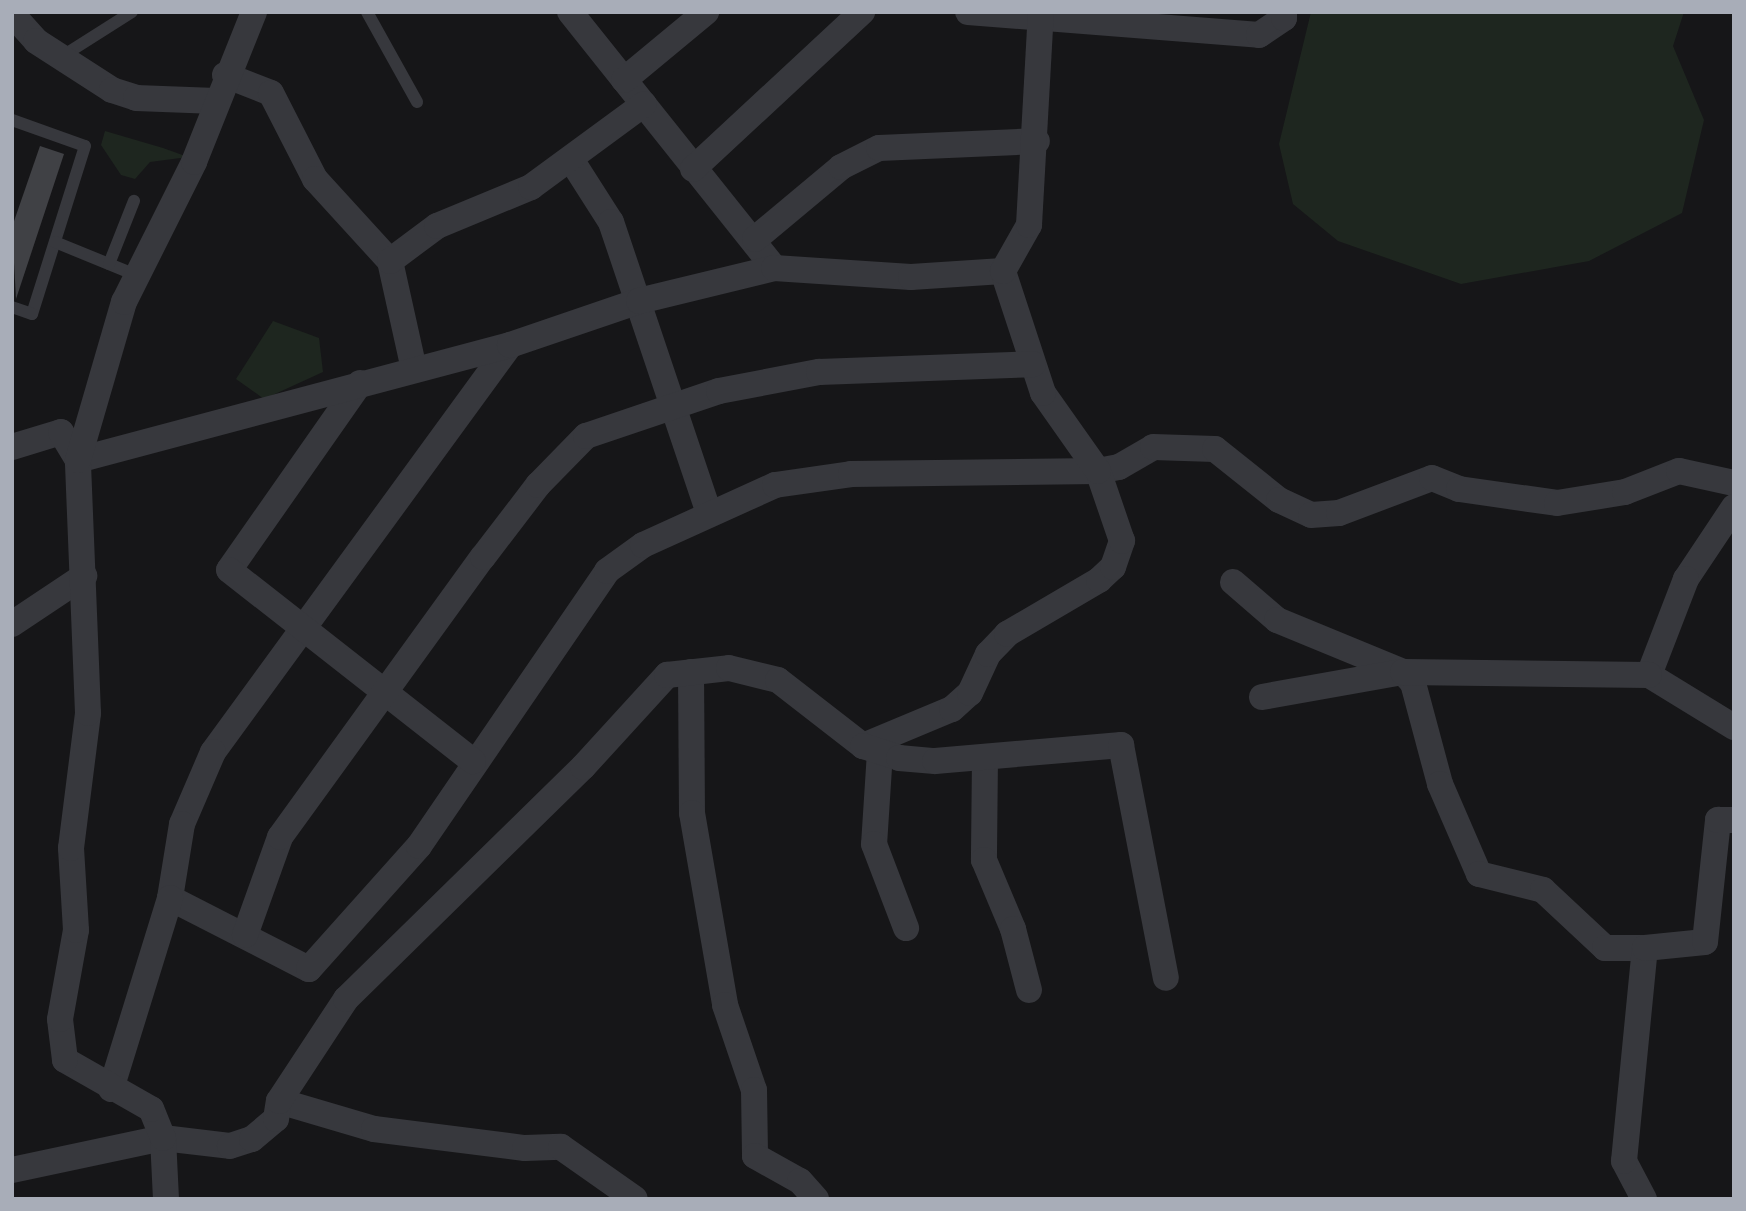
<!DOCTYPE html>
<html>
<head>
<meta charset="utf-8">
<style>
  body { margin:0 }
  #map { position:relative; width:1746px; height:1211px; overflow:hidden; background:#161618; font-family:Montserrat,sans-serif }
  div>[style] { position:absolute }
  .green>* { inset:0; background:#1e261f }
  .building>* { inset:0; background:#404145 }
  .service>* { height:12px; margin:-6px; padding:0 6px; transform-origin:6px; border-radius:6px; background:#37383d }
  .minor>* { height:26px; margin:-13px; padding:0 13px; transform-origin:13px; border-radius:13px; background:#37383d }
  span { translate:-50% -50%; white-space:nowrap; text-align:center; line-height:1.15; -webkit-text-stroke:7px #111113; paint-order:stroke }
  .frame { position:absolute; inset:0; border:14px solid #a8adb8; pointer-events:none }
</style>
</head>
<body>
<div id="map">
  <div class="green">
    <i style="clip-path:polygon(1311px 12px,1684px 12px,1673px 46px,1704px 120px,1682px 213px,1589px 261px,1461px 284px,1338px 241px,1293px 204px,1279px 144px)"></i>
    <i style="clip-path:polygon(105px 131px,163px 148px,188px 157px,150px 162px,135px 179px,121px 175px,101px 145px)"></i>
    <i style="clip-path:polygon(273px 321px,319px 338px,323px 372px,264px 399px,236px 379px)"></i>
  </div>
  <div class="building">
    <i style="clip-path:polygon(40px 146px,64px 154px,16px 299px,12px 227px)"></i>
  </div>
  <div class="service">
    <i style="left:367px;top:12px;width:103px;rotate:60.9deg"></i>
    <i style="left:61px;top:57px;width:84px;rotate:-32.4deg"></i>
    <i style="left:12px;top:120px;width:77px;rotate:19.6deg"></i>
    <i style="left:85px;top:146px;width:176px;rotate:107.5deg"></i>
    <i style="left:32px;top:314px;width:21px;rotate:-161deg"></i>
    <i style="left:55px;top:242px;width:87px;rotate:22.2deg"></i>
    <i style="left:109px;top:264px;width:68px;rotate:-68.4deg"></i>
  </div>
  <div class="minor">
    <i style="left:570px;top:12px;width:327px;rotate:51.4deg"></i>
    <i style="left:968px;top:12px;width:292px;rotate:4.5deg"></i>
    <i style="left:1259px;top:35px;width:30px;rotate:-34deg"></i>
    <i style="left:1284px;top:18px;width:6px;rotate:-90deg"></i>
    <i style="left:12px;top:14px;width:36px;rotate:48deg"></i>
    <i style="left:36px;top:41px;width:90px;rotate:32.8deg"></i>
    <i style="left:112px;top:90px;width:25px;rotate:18deg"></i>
    <i style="left:136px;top:98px;width:80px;rotate:2.1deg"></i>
    <i style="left:225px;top:75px;width:49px;rotate:21.4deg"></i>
    <i style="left:271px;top:93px;width:97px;rotate:62.9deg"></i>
    <i style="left:315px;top:179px;width:111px;rotate:47.6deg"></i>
    <i style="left:390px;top:261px;width:111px;rotate:77.5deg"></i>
    <i style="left:624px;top:80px;width:107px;rotate:-39.7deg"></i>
    <i style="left:572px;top:161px;width:72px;rotate:57.4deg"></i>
    <i style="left:611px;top:222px;width:307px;rotate:71.4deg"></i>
    <i style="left:693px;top:169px;width:231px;rotate:-42.9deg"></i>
    <i style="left:755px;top:239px;width:112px;rotate:-39.9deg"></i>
    <i style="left:841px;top:167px;width:42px;rotate:-26.6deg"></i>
    <i style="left:879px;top:148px;width:158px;rotate:-2.5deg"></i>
    <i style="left:390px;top:261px;width:59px;rotate:-36.7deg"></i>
    <i style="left:437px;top:226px;width:102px;rotate:-22.5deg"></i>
    <i style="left:531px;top:187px;width:140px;rotate:-36.3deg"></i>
    <i style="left:510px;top:345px;width:504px;rotate:126.12deg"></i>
    <i style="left:213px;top:752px;width:78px;rotate:113.3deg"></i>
    <i style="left:182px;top:824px;width:75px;rotate:99.2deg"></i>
    <i style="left:170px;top:898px;width:156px;rotate:27.1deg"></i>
    <i style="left:309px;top:969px;width:165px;rotate:-48.2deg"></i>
    <i style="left:419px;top:846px;width:333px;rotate:-55.6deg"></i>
    <i style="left:607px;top:571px;width:44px;rotate:-35.8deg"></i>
    <i style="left:643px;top:545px;width:145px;rotate:-24.4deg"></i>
    <i style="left:775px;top:485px;width:77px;rotate:-8.2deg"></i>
    <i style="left:851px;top:474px;width:247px;rotate:-0.7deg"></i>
    <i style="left:1098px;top:471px;width:21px;rotate:-11deg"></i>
    <i style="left:1119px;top:467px;width:39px;rotate:-30deg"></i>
    <i style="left:1153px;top:447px;width:62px;rotate:1.8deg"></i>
    <i style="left:1215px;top:449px;width:82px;rotate:38.6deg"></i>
    <i style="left:1279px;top:500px;width:35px;rotate:25deg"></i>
    <i style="left:1311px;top:515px;width:28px;rotate:-4deg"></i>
    <i style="left:1339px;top:513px;width:99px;rotate:-20.6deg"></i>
    <i style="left:1432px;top:478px;width:29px;rotate:22deg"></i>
    <i style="left:1459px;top:489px;width:99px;rotate:8.1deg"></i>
    <i style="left:1557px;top:503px;width:69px;rotate:-9.2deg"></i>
    <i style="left:1625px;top:492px;width:58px;rotate:-21.3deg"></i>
    <i style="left:1679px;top:471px;width:56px;rotate:12.3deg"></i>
    <i style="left:360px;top:383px;width:228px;rotate:125deg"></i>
    <i style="left:229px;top:570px;width:310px;rotate:38.1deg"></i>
    <i style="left:12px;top:447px;width:51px;rotate:-17deg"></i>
    <i style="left:61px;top:432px;width:33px;rotate:59deg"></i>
    <i style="left:78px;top:460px;width:447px;rotate:-14.9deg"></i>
    <i style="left:510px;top:345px;width:136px;rotate:-18.8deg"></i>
    <i style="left:639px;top:301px;width:139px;rotate:-13.7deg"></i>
    <i style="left:774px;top:268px;width:137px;rotate:3.8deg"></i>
    <i style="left:911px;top:277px;width:92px;rotate:-3.7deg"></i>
    <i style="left:1734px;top:507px;width:87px;rotate:123.7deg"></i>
    <i style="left:1686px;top:579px;width:103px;rotate:111.1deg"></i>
    <i style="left:1649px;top:675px;width:100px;rotate:31.5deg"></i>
    <i style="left:1233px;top:582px;width:58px;rotate:40.8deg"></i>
    <i style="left:1277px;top:620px;width:136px;rotate:22.4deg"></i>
    <i style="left:1403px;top:672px;width:15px;rotate:48deg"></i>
    <i style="left:1413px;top:683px;width:105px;rotate:75deg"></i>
    <i style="left:1440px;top:784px;width:98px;rotate:66.6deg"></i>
    <i style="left:1479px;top:874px;width:66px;rotate:14deg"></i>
    <i style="left:1543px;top:890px;width:85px;rotate:43.1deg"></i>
    <i style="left:1605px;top:948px;width:40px"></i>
    <i style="left:12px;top:624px;width:87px;rotate:-33.7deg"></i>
    <i style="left:691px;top:672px;width:141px;rotate:89.6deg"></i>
    <i style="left:692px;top:813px;width:195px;rotate:80.2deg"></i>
    <i style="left:725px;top:1005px;width:90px;rotate:71.2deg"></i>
    <i style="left:754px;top:1090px;width:66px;rotate:89.1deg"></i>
    <i style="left:755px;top:1156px;width:51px;rotate:29.1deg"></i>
    <i style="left:800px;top:1181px;width:24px;rotate:48deg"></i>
    <i style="left:1262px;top:697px;width:143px;rotate:-10.1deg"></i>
    <i style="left:1403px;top:672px;width:246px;rotate:0.7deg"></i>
    <i style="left:863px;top:746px;width:96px;rotate:-22.6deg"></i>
    <i style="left:952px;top:709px;width:24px;rotate:-42deg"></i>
    <i style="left:970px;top:693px;width:43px;rotate:-65.2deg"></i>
    <i style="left:988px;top:654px;width:28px;rotate:-46deg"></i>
    <i style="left:1007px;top:634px;width:107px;rotate:-30.4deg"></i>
    <i style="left:1099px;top:580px;width:19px;rotate:-43deg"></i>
    <i style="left:1113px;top:567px;width:28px;rotate:-71deg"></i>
    <i style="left:1122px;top:541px;width:74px;rotate:-108.9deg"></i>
    <i style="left:1098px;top:471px;width:95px;rotate:-125.2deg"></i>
    <i style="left:1043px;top:393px;width:128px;rotate:-108.2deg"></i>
    <i style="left:1003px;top:271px;width:53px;rotate:-60.5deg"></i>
    <i style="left:1029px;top:225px;width:213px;rotate:-86.8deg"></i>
    <i style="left:880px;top:752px;width:92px;rotate:93.7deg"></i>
    <i style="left:874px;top:844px;width:90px;rotate:69.1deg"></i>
    <i style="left:985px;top:757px;width:103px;rotate:90.6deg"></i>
    <i style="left:984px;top:860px;width:75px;rotate:67.2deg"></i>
    <i style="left:1013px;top:929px;width:63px;rotate:75.3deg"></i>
    <i style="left:245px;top:935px;width:104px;rotate:-70.3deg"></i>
    <i style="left:280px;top:837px;width:346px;rotate:-54.1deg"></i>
    <i style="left:483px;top:557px;width:91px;rotate:-52.6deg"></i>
    <i style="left:538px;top:485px;width:69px;rotate:-45.6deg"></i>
    <i style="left:586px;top:436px;width:140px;rotate:-18.7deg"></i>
    <i style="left:719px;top:391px;width:102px;rotate:-10.8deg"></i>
    <i style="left:819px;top:372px;width:214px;rotate:-2.1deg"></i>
    <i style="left:111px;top:1089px;width:200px;rotate:-72.8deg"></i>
    <i style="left:279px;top:1101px;width:99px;rotate:16.4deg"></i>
    <i style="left:374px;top:1129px;width:152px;rotate:7.2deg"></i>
    <i style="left:525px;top:1148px;width:36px;rotate:-2deg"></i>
    <i style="left:561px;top:1147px;width:90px;rotate:35.1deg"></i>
    <i style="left:12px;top:1170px;width:154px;rotate:-12deg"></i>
    <i style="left:163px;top:1138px;width:67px;rotate:6.8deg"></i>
    <i style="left:230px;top:1146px;width:23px;rotate:-18deg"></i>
    <i style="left:252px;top:1139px;width:31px;rotate:-40deg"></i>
    <i style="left:276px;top:1119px;width:18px;rotate:-81deg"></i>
    <i style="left:279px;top:1101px;width:122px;rotate:-56.7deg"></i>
    <i style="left:346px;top:999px;width:332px;rotate:-44.4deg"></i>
    <i style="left:583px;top:767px;width:125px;rotate:-47.6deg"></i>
    <i style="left:667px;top:675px;width:62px;rotate:-6.4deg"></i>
    <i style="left:729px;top:668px;width:50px;rotate:13.8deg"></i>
    <i style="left:778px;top:680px;width:108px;rotate:37.8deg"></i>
    <i style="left:863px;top:746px;width:38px;rotate:18deg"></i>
    <i style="left:899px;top:758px;width:36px;rotate:5deg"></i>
    <i style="left:935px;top:761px;width:187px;rotate:-4.9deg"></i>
    <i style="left:1121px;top:745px;width:237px;rotate:79.1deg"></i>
    <i style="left:166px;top:1199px;width:61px;rotate:-92.8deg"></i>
    <i style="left:163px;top:1138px;width:31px;rotate:-112deg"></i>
    <i style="left:151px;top:1109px;width:99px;rotate:-150.3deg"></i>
    <i style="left:65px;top:1060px;width:41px;rotate:-97deg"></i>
    <i style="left:60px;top:1019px;width:90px;rotate:-79.8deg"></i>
    <i style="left:76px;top:930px;width:82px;rotate:-93.5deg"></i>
    <i style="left:71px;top:848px;width:136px;rotate:-82.8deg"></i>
    <i style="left:88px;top:713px;width:253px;rotate:-92.3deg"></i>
    <i style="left:78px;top:460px;width:165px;rotate:-73.8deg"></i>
    <i style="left:124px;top:302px;width:157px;rotate:-63.4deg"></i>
    <i style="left:194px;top:162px;width:162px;rotate:-68.2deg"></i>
    <i style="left:1644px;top:1199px;width:43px;rotate:-117.8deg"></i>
    <i style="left:1624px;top:1161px;width:214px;rotate:-84.4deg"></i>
    <i style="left:1645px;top:948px;width:60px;rotate:-5.7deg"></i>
    <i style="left:1705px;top:942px;width:123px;rotate:-83.9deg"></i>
    <i style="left:1718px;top:820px;width:16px"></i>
  </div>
  <div class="frame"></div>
</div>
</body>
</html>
